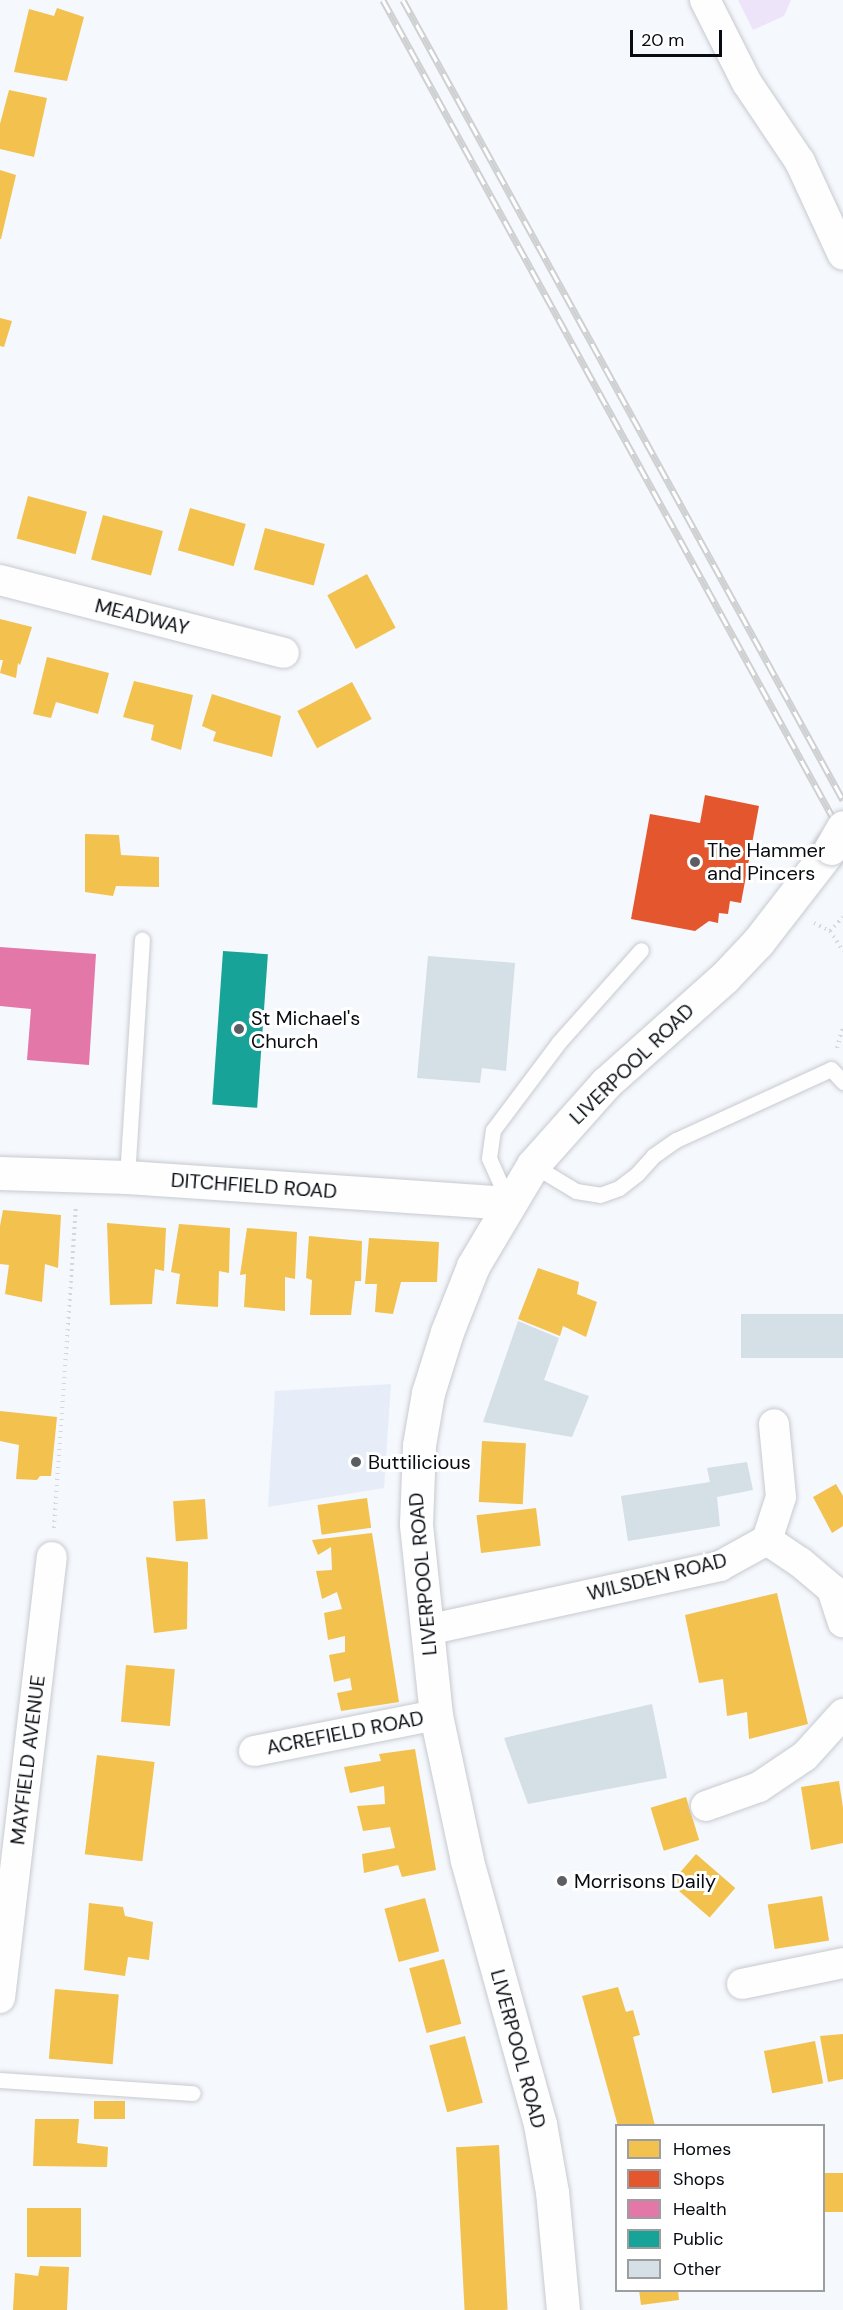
<!DOCTYPE html>
<html>
<head>
<meta charset="utf-8">
<style>
  body { margin:0 }
  #map { position:relative; width:843px; height:2310px; overflow:hidden; background:#f5f8fc; font-family:"DM Sans",sans-serif }
  div>[style] { position:absolute }
  .built>* { inset:0; background:#e7edf8 }
  .green>* { inset:0; background:#eee4fa }
  .homes>* { inset:0; background:#f2c14e; transform-origin:0 0 }
  .shops>* { inset:0; background:#e4572e }
  .health>* { inset:0; background:#e377a8 }
  .public>* { inset:0; background:#17a398; transform-origin:0 0 }
  .building>* { inset:0; background:#d5dfe6; transform-origin:0 0 }
  .path>* { height:4px; margin-top:-2px; transform-origin:0; background:repeating-linear-gradient(90deg,#d6d7d8 0 1.5px,transparent 0 6px) }
  .roads { filter:drop-shadow(0 0 2px #c7cad0) drop-shadow(0 0 2px #c7cad0) }
  .service>* { height:15px; margin:-7.5px; padding:0 7.5px; transform-origin:7.5px; border-radius:7.5px; background:#fefeff }
  .minor>* { height:30px; margin:-15px; padding:0 15px; transform-origin:15px; border-radius:15px; background:#fefeff }
  .tertiary>* { height:33px; margin:-16.5px; padding:0 16.5px; transform-origin:16.5px; border-radius:16.5px; background:#fefeff }
  .secondary>* { height:33px; margin:-16.5px; padding:0 16.5px; transform-origin:16.5px; border-radius:16.5px; background:#fefeff }
  .rail>* { height:7px; margin-top:-3.5px; transform-origin:0; background:repeating-linear-gradient(90deg,#fff 0 14px,#cfd0d2 0 28px); box-sizing:border-box; border-block:2px solid #cfd0d2 }
  .bridges { filter:drop-shadow(0 0 2px #c7cad0) drop-shadow(0 0 2px #c7cad0) }
  .secondary-bridge>* { height:33px; margin:-16.5px; padding:0 16.5px; transform-origin:16.5px; border-radius:16.5px; background:#fefeff }
  .dots>* { width:16px; height:16px; translate:-50% -50%; box-sizing:border-box; border:3px solid #fff; border-radius:50% }
  span { translate:-50% -50%; white-space:nowrap; text-align:center; line-height:1.15; -webkit-text-stroke:6px #fff; paint-order:stroke }
  .street-label { font-size:20px; color:#080c12 }
  .poi-label { font-size:20px; color:#080c12 }
  .left { translate:0 -50%; text-align:left }
  .legend { position:absolute; left:615px; top:2124px; width:210px; height:168px; box-sizing:border-box; background:#fff; border:2px solid #9c9ea0; margin:0; padding:8px 10px; list-style:none; font-size:18px; color:#080c12 }
  .legend li { display:flex; align-items:center; gap:12px; height:30px }
  .legend b { width:30px; border:2px solid #9c9ea0 }
  .scale { position:absolute; left:630px; top:30px; width:92px; height:27px; box-sizing:border-box; border:3px solid #080c12; border-top:0; padding-left:8px; font-size:18px; line-height:21px; white-space:nowrap; color:#080c12; -webkit-text-stroke:4px #fff; paint-order:stroke }
</style>
</head>
<body>
<div id="map">
  <div class="built">
    <i style="clip-path:polygon(391px 1384px,384px 1488px,268px 1507px,275px 1391px)"></i>
  </div>
  <div class="green">
    <i style="clip-path:polygon(738px 0,791px 0,784px 16px,753px 30px)"></i>
  </div>
  <div class="homes">
    <i style="clip-path:polygon(57px 8px,84px 17px,67px 81px,14px 72px,29px 9px,54px 16px)"></i>
    <i style="clip-path:polygon(9px 90px,47px 98px,34px 157px,0 149px,0 124px)"></i>
    <i style="clip-path:polygon(0 170px,16px 175px,1px 239px,0 239px)"></i>
    <i style="clip-path:polygon(0 318px,12px 321px,4px 347px,0 346px)"></i>
    <i style="left:28px;top:496px;width:61px;height:44px;rotate:15deg"></i>
    <i style="left:190px;top:508px;width:58px;height:44px;rotate:16deg"></i>
    <i style="left:103px;top:515px;width:62px;height:46px;rotate:15deg"></i>
    <i style="left:265px;top:528px;width:62px;height:43px;rotate:15deg"></i>
    <i style="left:367px;top:574px;width:61px;height:45px;rotate:62deg"></i>
    <i style="clip-path:polygon(0 619px,32px 627px,20px 665px,18px 663px,16px 678px,0 673px,3px 660px,0 660px)"></i>
    <i style="clip-path:polygon(47px 657px,109px 673px,98px 714px,56px 702px,51px 718px,33px 714px)"></i>
    <i style="clip-path:polygon(134px 681px,193px 695px,181px 750px,151px 740px,154px 725px,123px 717px)"></i>
    <i style="left:352px;top:682px;width:42px;height:62px;rotate:62deg"></i>
    <i style="clip-path:polygon(212px 694px,281px 716px,272px 757px,213px 741px,216px 732px,202px 726px)"></i>
    <i style="clip-path:polygon(85px 834px,119px 835px,121px 855px,159px 857px,159px 887px,116px 886px,113px 896px,85px 892px)"></i>
    <i style="clip-path:polygon(3px 1210px,61px 1215px,58px 1268px,45px 1264px,42px 1302px,5px 1294px,9px 1265px,0 1264px,0 1226px)"></i>
    <i style="clip-path:polygon(107px 1223px,166px 1228px,164px 1271px,155px 1269px,152px 1304px,110px 1305px)"></i>
    <i style="clip-path:polygon(179px 1224px,230px 1228px,229px 1273px,219px 1271px,218px 1307px,176px 1304px,180px 1274px,171px 1272px)"></i>
    <i style="clip-path:polygon(247px 1228px,297px 1232px,295px 1279px,285px 1277px,285px 1311px,244px 1307px,246px 1274px,240px 1275px)"></i>
    <i style="clip-path:polygon(309px 1236px,362px 1241px,361px 1281px,355px 1281px,351px 1315px,310px 1315px,312px 1280px,306px 1278px)"></i>
    <i style="clip-path:polygon(369px 1238px,439px 1242px,437px 1282px,401px 1282px,393px 1314px,375px 1312px,377px 1284px,365px 1284px)"></i>
    <i style="clip-path:polygon(538px 1268px,579px 1282px,577px 1294px,597px 1302px,586px 1337px,563px 1326px,560px 1336px,518px 1319px)"></i>
    <i style="clip-path:polygon(0 1411px,57px 1417px,51px 1476px,40px 1476px,37px 1480px,16px 1479px,19px 1445px,0 1441px)"></i>
    <i style="left:482px;top:1441px;width:44px;height:61px;rotate:3deg"></i>
    <i style="clip-path:polygon(836px 1484px,843px 1496px,843px 1526px,832px 1533px,813px 1497px)"></i>
    <i style="left:367px;top:1498px;width:30px;height:50px;rotate:82deg"></i>
    <i style="left:205px;top:1499px;width:40px;height:32px;rotate:86deg"></i>
    <i style="left:536px;top:1508px;width:38px;height:60px;rotate:83deg"></i>
    <i style="clip-path:polygon(372px 1533px,399px 1702px,341px 1711px,337px 1693px,352px 1690px,350px 1678px,334px 1682px,329px 1655px,345px 1652px,345px 1636px,328px 1640px,324px 1613px,342px 1609px,337px 1592px,322px 1599px,316px 1571px,332px 1570px,331px 1547px,318px 1555px,312px 1540px)"></i>
    <i style="clip-path:polygon(146px 1557px,188px 1562px,187px 1629px,154px 1633px)"></i>
    <i style="clip-path:polygon(777px 1593px,808px 1724px,749px 1739px,747px 1712px,727px 1716px,723px 1679px,699px 1683px,685px 1615px)"></i>
    <i style="left:126px;top:1665px;width:49px;height:57px;rotate:5deg"></i>
    <i style="clip-path:polygon(415px 1749px,436px 1870px,402px 1877px,398px 1865px,364px 1873px,362px 1854px,395px 1848px,390px 1827px,363px 1831px,357px 1806px,385px 1804px,384px 1786px,350px 1793px,344px 1767px,381px 1761px,379px 1754px)"></i>
    <i style="left:97px;top:1755px;width:58px;height:100px;rotate:7deg"></i>
    <i style="clip-path:polygon(839px 1781px,843px 1808px,843px 1843px,811px 1850px,801px 1787px)"></i>
    <i style="left:686px;top:1797px;width:45px;height:37px;rotate:73deg"></i>
    <i style="left:696px;top:1854px;width:52px;height:39px;rotate:41deg"></i>
    <i style="left:822px;top:1896px;width:45px;height:55px;rotate:81deg"></i>
    <i style="left:425px;top:1898px;width:55px;height:42px;rotate:75deg"></i>
    <i style="clip-path:polygon(89px 1903px,123px 1907px,125px 1916px,153px 1922px,149px 1960px,128px 1957px,125px 1976px,84px 1970px)"></i>
    <i style="left:444px;top:1959px;width:67px;height:36px;rotate:75deg"></i>
    <i style="clip-path:polygon(618px 1987px,626px 2012px,633px 2010px,640px 2035px,633px 2037px,655px 2126px,618px 2126px,582px 1996px)"></i>
    <i style="left:55px;top:1989px;width:64px;height:70px;rotate:5deg"></i>
    <i style="clip-path:polygon(843px 2034px,843px 2079px,828px 2082px,820px 2036px)"></i>
    <i style="left:465px;top:2036px;width:69px;height:37px;rotate:75deg"></i>
    <i style="left:815px;top:2041px;width:43px;height:52px;rotate:79deg"></i>
    <i style="left:94px;top:2101px;width:31px;height:18px"></i>
    <i style="clip-path:polygon(35px 2119px,79px 2119px,77px 2143px,108px 2147px,107px 2167px,33px 2166px)"></i>
    <i style="left:499px;top:2145px;width:165px;height:43px;rotate:87deg"></i>
    <i style="left:843px;top:2173px;width:39px;height:19px;rotate:90deg"></i>
    <i style="left:27px;top:2208px;width:54px;height:49px"></i>
    <i style="clip-path:polygon(40px 2266px,69px 2267px,67px 2310px,13px 2310px,15px 2273px,38px 2276px)"></i>
    <i style="clip-path:polygon(639px 2290px,678px 2290px,679px 2300px,641px 2305px)"></i>
  </div>
  <div class="shops">
    <i style="clip-path:polygon(705px 795px,759px 806px,741px 903px,730px 901px,728px 914px,719px 913px,718px 923px,709px 921px,695px 931px,631px 919px,650px 814px,700px 823px)"></i>
  </div>
  <div class="health">
    <i style="clip-path:polygon(0 947px,96px 954px,89px 1065px,27px 1060px,31px 1009px,0 1006px)"></i>
  </div>
  <div class="public">
    <i style="left:223px;top:951px;width:45px;height:154px;rotate:4deg"></i>
  </div>
  <div class="building">
    <i style="clip-path:polygon(428px 956px,515px 963px,506px 1071px,482px 1068px,480px 1083px,417px 1078px)"></i>
    <i style="left:843px;top:1314px;width:44px;height:102px;rotate:90deg"></i>
    <i style="clip-path:polygon(518px 1321px,559px 1338px,544px 1380px,589px 1396px,572px 1437px,483px 1422px)"></i>
    <i style="clip-path:polygon(747px 1462px,753px 1490px,717px 1497px,720px 1526px,628px 1541px,621px 1496px,710px 1482px,707px 1468px)"></i>
    <i style="clip-path:polygon(652px 1704px,667px 1778px,528px 1804px,504px 1738px)"></i>
  </div>
  <div class="path">
    <i style="left:814px;top:923px;width:18px;rotate:27deg"></i>
    <i style="left:830px;top:931px;width:19px;rotate:-47deg"></i>
    <i style="left:830px;top:931px;width:24px;rotate:57deg"></i>
    <i style="left:837px;top:1048px;width:23px;rotate:-75deg"></i>
    <i style="left:54px;top:1528px;width:323px;rotate:-86.1deg"></i>
  </div>
  <div class="roads">
    <div class="service">
      <i style="left:533px;top:1165px;width:50px;rotate:31.2deg"></i>
      <i style="left:576px;top:1191px;width:24px;rotate:9deg"></i>
      <i style="left:600px;top:1195px;width:20px;rotate:-20deg"></i>
      <i style="left:619px;top:1188px;width:23px;rotate:-38deg"></i>
      <i style="left:637px;top:1174px;width:24px;rotate:-48deg"></i>
      <i style="left:653px;top:1156px;width:28px;rotate:-35deg"></i>
      <i style="left:676px;top:1140px;width:170px;rotate:-24.6deg"></i>
      <i style="left:831px;top:1069px;width:18px;rotate:47deg"></i>
      <i style="left:127px;top:1177px;width:238px;rotate:-86.4deg"></i>
      <i style="left:509px;top:1203px;width:49px;rotate:-114deg"></i>
      <i style="left:489px;top:1158px;width:28px;rotate:-82deg"></i>
      <i style="left:493px;top:1130px;width:110px;rotate:-53.1deg"></i>
      <i style="left:559px;top:1042px;width:123px;rotate:-48.3deg"></i>
      <i style="left:0;top:2080px;width:193px;rotate:3.9deg"></i>
    </div>
    <div class="minor">
      <i style="left:705px;top:0;width:93px;rotate:63.2deg"></i>
      <i style="left:747px;top:83px;width:95px;rotate:56.1deg"></i>
      <i style="left:800px;top:162px;width:102px;rotate:65.2deg"></i>
      <i style="left:0;top:580px;width:293px;rotate:14.4deg"></i>
      <i style="left:767px;top:1540px;width:40px;rotate:34deg"></i>
      <i style="left:800px;top:1562px;width:42px;rotate:40.2deg"></i>
      <i style="left:832px;top:1589px;width:35px;rotate:72deg"></i>
      <i style="left:427px;top:1630px;width:300px;rotate:-12.3deg"></i>
      <i style="left:720px;top:1566px;width:54px;rotate:-29deg"></i>
      <i style="left:767px;top:1540px;width:45px;rotate:-72deg"></i>
      <i style="left:781px;top:1497px;width:73px;rotate:-95.5deg"></i>
      <i style="left:254px;top:1751px;width:186px;rotate:-11.2deg"></i>
      <i style="left:706px;top:1806px;width:56px;rotate:-19.7deg"></i>
      <i style="left:759px;top:1787px;width:55px;rotate:-34deg"></i>
      <i style="left:805px;top:1756px;width:57px;rotate:-47.9deg"></i>
      <i style="left:742px;top:1984px;width:103px;rotate:-11.7deg"></i>
      <i style="left:0;top:1998px;width:444px;rotate:-83.3deg"></i>
    </div>
    <div class="tertiary">
      <i style="left:0;top:1173px;width:127px;rotate:1.8deg"></i>
      <i style="left:127px;top:1177px;width:383px;rotate:3.9deg"></i>
    </div>
    <div class="secondary">
      <i style="left:563px;top:2310px;width:119px;rotate:-95.3deg"></i>
      <i style="left:552px;top:2192px;width:69px;rotate:-100deg"></i>
      <i style="left:540px;top:2124px;width:274px;rotate:-105.5deg"></i>
      <i style="left:467px;top:1860px;width:148px;rotate:-102.1deg"></i>
      <i style="left:436px;top:1715px;width:192px;rotate:-96deg"></i>
      <i style="left:416px;top:1524px;width:79px;rotate:-87.8deg"></i>
      <i style="left:419px;top:1445px;width:53px;rotate:-80.2deg"></i>
      <i style="left:428px;top:1393px;width:64px;rotate:-72.7deg"></i>
      <i style="left:447px;top:1332px;width:71px;rotate:-68.5deg"></i>
      <i style="left:473px;top:1266px;width:117px;rotate:-59.3deg"></i>
      <i style="left:533px;top:1165px;width:110px;rotate:-48.3deg"></i>
      <i style="left:606px;top:1083px;width:158px;rotate:-41.7deg"></i>
      <i style="left:724px;top:978px;width:50px;rotate:-46.6deg"></i>
      <i style="left:758px;top:942px;width:119px;rotate:-52.2deg"></i>
    </div>
  </div>
  <div class="rail">
    <i style="left:383px;top:0;width:954px;rotate:61.18deg"></i>
    <i style="left:403px;top:0;width:913px;rotate:61.19deg"></i>
  </div>
  <div class="bridges">
    <div class="secondary-bridge">
      <i style="left:831px;top:848px;width:24px;rotate:-60deg"></i>
    </div>
  </div>
  <div class="dots">
    <i style="left:695px;top:862px;background:#5b5f64"></i>
    <i style="left:239px;top:1029px;background:#5b5f64"></i>
    <i style="left:356px;top:1462px;background:#5b5f64"></i>
    <i style="left:562px;top:1881px;background:#5b5f64"></i>
  </div>
  <div class="street-label">
    <span style="left:142px;top:617px;rotate:14deg">MEADWAY</span>
    <span style="left:632px;top:1064px;rotate:-44deg">LIVERPOOL ROAD</span>
    <span style="left:254px;top:1186px;rotate:4deg">DITCHFIELD ROAD</span>
    <span style="left:423px;top:1574px;rotate:-95deg">LIVERPOOL ROAD</span>
    <span style="left:657px;top:1577px;rotate:-14deg">WILSDEN ROAD</span>
    <span style="left:345px;top:1733px;rotate:-11deg">ACREFIELD ROAD</span>
    <span style="left:28px;top:1760px;rotate:-83deg">MAYFIELD AVENUE</span>
    <span style="left:518px;top:2049px;rotate:75deg">LIVERPOOL ROAD</span>
  </div>
  <div class="poi-label">
    <span class="left" style="left:707px;top:862px">The Hammer<br>and Pincers</span>
    <span class="left" style="left:251px;top:1030px">St Michael's<br>Church</span>
    <span class="left" style="left:368px;top:1462px">Buttilicious</span>
    <span class="left" style="left:574px;top:1881px">Morrisons Daily</span>
  </div>
  <ul class="legend">
  <li><b style="height:16px;background:#f2c14e"></b>Homes</li>
  <li><b style="height:16px;background:#e4572e"></b>Shops</li>
  <li><b style="height:16px;background:#e377a8"></b>Health</li>
  <li><b style="height:16px;background:#17a398"></b>Public</li>
  <li><b style="height:16px;background:#d5dfe6"></b>Other</li>
  </ul>
  <div class="scale">20 m</div>
</div>
</body>
</html>
